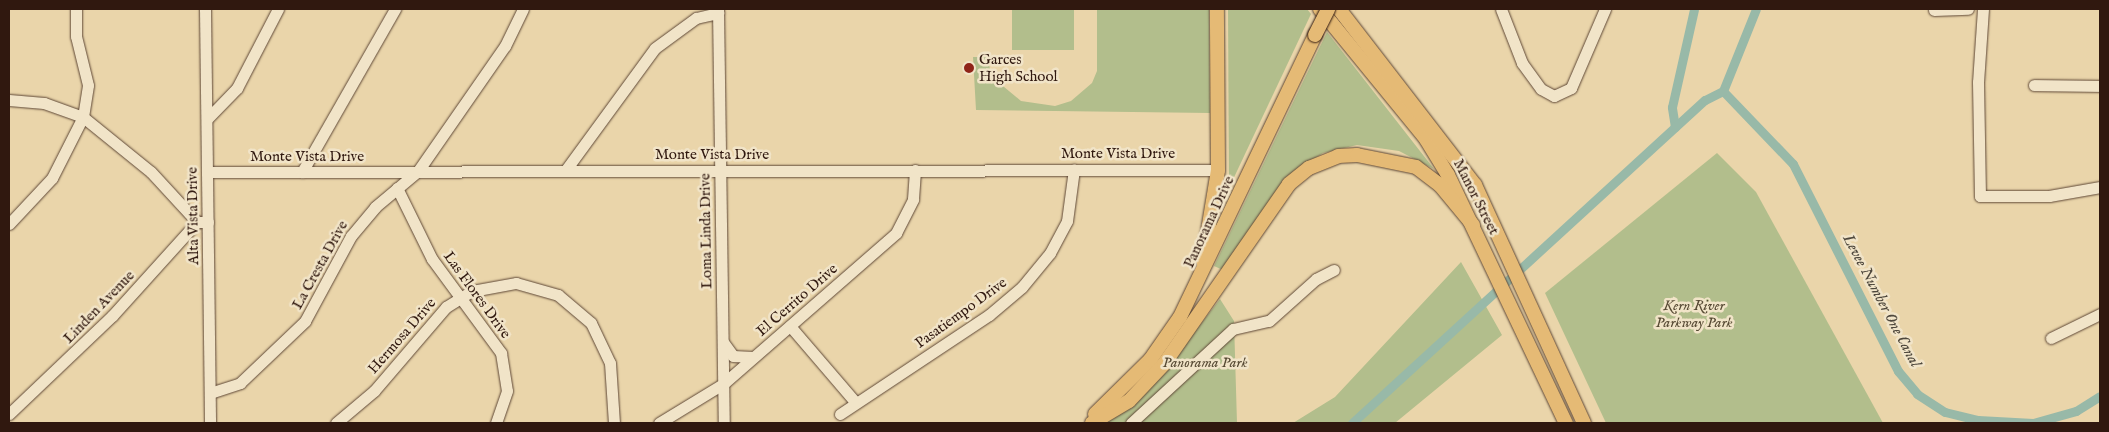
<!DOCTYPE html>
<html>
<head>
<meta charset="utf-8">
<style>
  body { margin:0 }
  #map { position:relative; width:2109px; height:432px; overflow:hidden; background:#ead5aa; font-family:"IM FELL English",serif }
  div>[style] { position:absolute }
  .green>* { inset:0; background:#b2be8c; transform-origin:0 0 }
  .canal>* { height:9px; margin:-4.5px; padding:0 4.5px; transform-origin:4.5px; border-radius:4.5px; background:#98b9a8 }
  .roads { filter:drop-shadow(0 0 1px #5e4736) drop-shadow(0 0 1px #5e4736) }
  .minor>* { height:11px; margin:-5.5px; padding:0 5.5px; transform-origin:5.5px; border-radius:5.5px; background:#f1e4c8 }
  .major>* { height:14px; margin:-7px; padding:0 7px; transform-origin:7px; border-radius:7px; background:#e5ba75 }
  .bridges { filter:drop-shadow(0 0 1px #30180f) drop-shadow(0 0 1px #30180f) }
  .major-bridge>* { height:14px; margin:-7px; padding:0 7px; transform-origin:7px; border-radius:7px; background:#e5ba75 }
  .dots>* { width:14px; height:14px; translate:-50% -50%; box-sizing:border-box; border:2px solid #f1e4c8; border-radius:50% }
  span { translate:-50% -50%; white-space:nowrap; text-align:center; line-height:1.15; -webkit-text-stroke:5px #f1e4c8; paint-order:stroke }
  .poi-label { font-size:15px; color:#30180f }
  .left { translate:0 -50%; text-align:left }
  .street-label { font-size:15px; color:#30180f }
  .park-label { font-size:15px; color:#574a34; font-style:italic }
  .water-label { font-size:16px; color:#4f483d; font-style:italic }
  .frame { position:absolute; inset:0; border:10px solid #30180f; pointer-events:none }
</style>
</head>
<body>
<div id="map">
  <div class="green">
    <i style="left:1012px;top:9px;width:62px;height:41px"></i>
    <i style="clip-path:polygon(1209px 9px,1210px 113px,976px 110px,973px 57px,987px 57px,992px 77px,1021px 101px,1055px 106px,1071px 101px,1092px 83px,1097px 71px,1097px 10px)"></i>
    <i style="clip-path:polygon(1228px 9px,1307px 9px,1311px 14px,1229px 188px)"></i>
    <i style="clip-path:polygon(1327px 32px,1434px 169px,1399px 151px,1357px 145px,1323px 153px,1286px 177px,1223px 270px,1214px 266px)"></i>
    <i style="clip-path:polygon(1717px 153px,1756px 192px,1883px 423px,1606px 423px,1545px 293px)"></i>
    <i style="clip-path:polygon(1461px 262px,1502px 335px,1395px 423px,1293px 423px,1335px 397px)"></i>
    <i style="clip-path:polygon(1220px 299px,1234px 321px,1237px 423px,1106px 423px,1156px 382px)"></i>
  </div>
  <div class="canal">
    <i style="left:1723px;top:91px;width:101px;rotate:46.2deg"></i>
    <i style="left:1793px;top:164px;width:232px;rotate:63.1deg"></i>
    <i style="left:1898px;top:371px;width:30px;rotate:50deg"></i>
    <i style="left:1917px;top:394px;width:33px;rotate:33deg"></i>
    <i style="left:1945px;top:412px;width:34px;rotate:14deg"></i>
    <i style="left:1978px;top:420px;width:55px;rotate:3.1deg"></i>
    <i style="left:2033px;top:423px;width:45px;rotate:-15.6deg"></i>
    <i style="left:2076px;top:411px;width:28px;rotate:-32deg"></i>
    <i style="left:1723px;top:91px;width:88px;rotate:-68.1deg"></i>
    <i style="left:1675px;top:127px;width:20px;rotate:-99deg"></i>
    <i style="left:1672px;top:107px;width:100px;rotate:-77.3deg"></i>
    <i style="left:1352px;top:423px;width:478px;rotate:-42.5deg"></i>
    <i style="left:1705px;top:100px;width:20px;rotate:-27deg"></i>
  </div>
  <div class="roads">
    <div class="minor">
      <i style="left:205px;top:9px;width:414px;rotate:89.3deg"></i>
      <i style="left:718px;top:9px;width:414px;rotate:89.2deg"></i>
      <i style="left:1501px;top:9px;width:58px;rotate:68.7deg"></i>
      <i style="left:1522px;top:63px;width:32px;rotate:54deg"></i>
      <i style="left:1541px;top:89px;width:15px;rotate:28deg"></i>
      <i style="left:1554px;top:96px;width:19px;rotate:-25deg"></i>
      <i style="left:1571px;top:88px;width:86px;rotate:-66.7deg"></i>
      <i style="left:1983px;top:9px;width:73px;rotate:93.9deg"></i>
      <i style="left:1978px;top:82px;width:114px;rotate:89deg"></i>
      <i style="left:1980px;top:196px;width:69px"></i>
      <i style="left:2049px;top:196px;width:52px;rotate:-10deg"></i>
      <i style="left:1934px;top:10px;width:34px;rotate:-2deg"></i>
      <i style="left:2034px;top:85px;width:66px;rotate:0.9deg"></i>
      <i style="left:9px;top:100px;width:35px;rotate:5deg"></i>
      <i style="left:44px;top:103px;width:41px;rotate:19.7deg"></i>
      <i style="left:83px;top:117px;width:87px;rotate:39deg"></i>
      <i style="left:151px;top:172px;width:68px;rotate:47.4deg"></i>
      <i style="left:207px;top:119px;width:43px;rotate:-45.9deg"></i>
      <i style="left:237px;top:88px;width:89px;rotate:-62.6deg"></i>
      <i style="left:565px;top:171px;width:152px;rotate:-53.8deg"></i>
      <i style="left:655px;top:48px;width:51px;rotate:-36.2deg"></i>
      <i style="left:696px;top:18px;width:23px;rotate:-13deg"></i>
      <i style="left:207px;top:172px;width:1011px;rotate:-0.11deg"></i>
      <i style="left:302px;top:172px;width:188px;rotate:-60.3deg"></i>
      <i style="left:397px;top:188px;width:79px;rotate:63.8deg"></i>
      <i style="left:432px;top:259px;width:117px;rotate:53.7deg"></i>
      <i style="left:501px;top:353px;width:38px;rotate:81deg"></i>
      <i style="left:507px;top:391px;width:34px;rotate:109deg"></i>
      <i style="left:9px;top:224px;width:63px;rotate:-46.9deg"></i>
      <i style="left:52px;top:178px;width:68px;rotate:-63.1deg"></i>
      <i style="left:83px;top:117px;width:32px;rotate:-81deg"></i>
      <i style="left:88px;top:85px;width:50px;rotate:-103.8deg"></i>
      <i style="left:76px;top:36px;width:27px;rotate:-90deg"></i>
      <i style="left:790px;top:326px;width:101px;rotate:49.4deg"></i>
      <i style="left:2051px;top:338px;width:55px;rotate:-26.1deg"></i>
      <i style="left:723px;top:342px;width:17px;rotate:54deg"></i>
      <i style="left:733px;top:356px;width:20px;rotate:3deg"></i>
      <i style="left:210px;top:393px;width:32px;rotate:-18deg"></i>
      <i style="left:240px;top:383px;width:90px;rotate:-43.6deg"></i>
      <i style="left:305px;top:321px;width:97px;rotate:-61.6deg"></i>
      <i style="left:351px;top:236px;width:38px;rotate:-50deg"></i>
      <i style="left:375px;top:207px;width:56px;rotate:-39.9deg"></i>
      <i style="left:418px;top:171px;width:152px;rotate:-55.2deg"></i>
      <i style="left:505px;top:46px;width:41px;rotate:-64.1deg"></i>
      <i style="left:9px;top:414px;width:142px;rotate:-43.6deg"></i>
      <i style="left:112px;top:316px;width:127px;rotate:-47.9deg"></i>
      <i style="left:197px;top:222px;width:11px"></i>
      <i style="left:840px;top:414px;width:179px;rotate:-33.6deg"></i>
      <i style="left:989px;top:315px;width:43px;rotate:-40.3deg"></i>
      <i style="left:1022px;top:287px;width:44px;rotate:-50.5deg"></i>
      <i style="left:1050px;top:253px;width:36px;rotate:-62deg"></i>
      <i style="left:1067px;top:221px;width:52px;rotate:-82.3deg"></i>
      <i style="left:336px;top:423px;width:50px;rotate:-40.1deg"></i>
      <i style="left:374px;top:391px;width:111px;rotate:-49.4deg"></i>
      <i style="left:446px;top:307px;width:31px;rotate:-32deg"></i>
      <i style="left:472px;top:291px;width:45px;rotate:-10.3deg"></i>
      <i style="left:516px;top:283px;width:44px;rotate:15.9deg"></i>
      <i style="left:558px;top:295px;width:43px;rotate:40.3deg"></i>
      <i style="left:591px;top:323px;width:44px;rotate:64.6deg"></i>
      <i style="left:610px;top:363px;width:60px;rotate:86.2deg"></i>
      <i style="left:659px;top:423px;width:75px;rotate:-31.4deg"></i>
      <i style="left:723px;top:384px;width:230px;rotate:-41.1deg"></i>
      <i style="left:896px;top:233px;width:38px;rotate:-63deg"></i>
      <i style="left:913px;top:199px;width:29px;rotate:-86deg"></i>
      <i style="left:1131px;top:423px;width:139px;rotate:-42.7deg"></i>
      <i style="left:1233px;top:329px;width:37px;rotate:-13deg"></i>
      <i style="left:1269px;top:321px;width:63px;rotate:-41.8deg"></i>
      <i style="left:1316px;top:279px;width:20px;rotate:-27deg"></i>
    </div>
    <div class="major">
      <i style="left:1320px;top:9px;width:168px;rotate:50.8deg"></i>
      <i style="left:1426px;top:139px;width:42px;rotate:58.6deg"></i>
      <i style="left:1448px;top:175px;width:275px;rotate:64.6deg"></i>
      <i style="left:1339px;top:9px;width:222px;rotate:52.3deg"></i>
      <i style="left:1475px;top:185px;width:262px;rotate:65.4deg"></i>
      <i style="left:1203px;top:261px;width:92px;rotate:-80.6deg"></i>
      <i style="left:1218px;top:170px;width:161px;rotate:-90.4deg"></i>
      <i style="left:1095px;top:414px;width:77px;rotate:-44.5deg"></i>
      <i style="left:1150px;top:360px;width:52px;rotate:-55.1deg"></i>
      <i style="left:1180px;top:317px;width:313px;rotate:-64.4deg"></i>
      <i style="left:1092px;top:423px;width:43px;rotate:-30.7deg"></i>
      <i style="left:1129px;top:401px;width:51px;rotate:-46.6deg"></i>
      <i style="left:1164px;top:364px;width:219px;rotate:-55.2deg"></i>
      <i style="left:1289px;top:184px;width:26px;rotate:-39deg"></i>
      <i style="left:1309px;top:168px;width:31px;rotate:-22deg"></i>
      <i style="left:1338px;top:156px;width:19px;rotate:-3deg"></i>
      <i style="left:1357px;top:155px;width:60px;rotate:11.5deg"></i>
      <i style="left:1416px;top:167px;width:30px;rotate:37deg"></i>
      <i style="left:1440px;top:185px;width:52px;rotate:50.5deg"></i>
    </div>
  </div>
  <div class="bridges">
    <div class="major-bridge">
      <i style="left:1315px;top:35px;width:29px;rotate:-63deg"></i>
    </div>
  </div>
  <div class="dots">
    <i style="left:969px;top:68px;background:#8f2418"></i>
  </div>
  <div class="poi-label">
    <span class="left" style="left:979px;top:68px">Garces<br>High School</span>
  </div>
  <div class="street-label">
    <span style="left:1118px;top:154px">Monte Vista Drive</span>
    <span style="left:712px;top:155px">Monte Vista Drive</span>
    <span style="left:307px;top:157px">Monte Vista Drive</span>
    <span style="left:1476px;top:197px;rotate:63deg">Manor Street</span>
    <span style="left:193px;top:216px;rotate:-91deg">Alta Vista Drive</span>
    <span style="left:1209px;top:222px;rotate:-65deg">Panorama Drive</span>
    <span style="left:706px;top:231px;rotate:-91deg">Loma Linda Drive</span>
    <span style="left:320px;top:265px;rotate:-61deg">La Cresta Drive</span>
    <span style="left:477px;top:295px;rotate:54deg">Las Flores Drive</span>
    <span style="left:797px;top:300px;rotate:-41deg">El Cerrito Drive</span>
    <span style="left:99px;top:307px;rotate:-46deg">Linden Avenue</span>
    <span style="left:961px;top:313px;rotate:-36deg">Pasatiempo Drive</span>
    <span style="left:402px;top:336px;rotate:-49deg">Hermosa Drive</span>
  </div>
  <div class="park-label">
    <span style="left:1694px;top:314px">Kern River<br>Parkway Park</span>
    <span style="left:1205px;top:363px">Panorama Park</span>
  </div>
  <div class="water-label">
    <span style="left:1881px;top:301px;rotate:62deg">Levee Number One Canal</span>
  </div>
  <div class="frame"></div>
</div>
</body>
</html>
